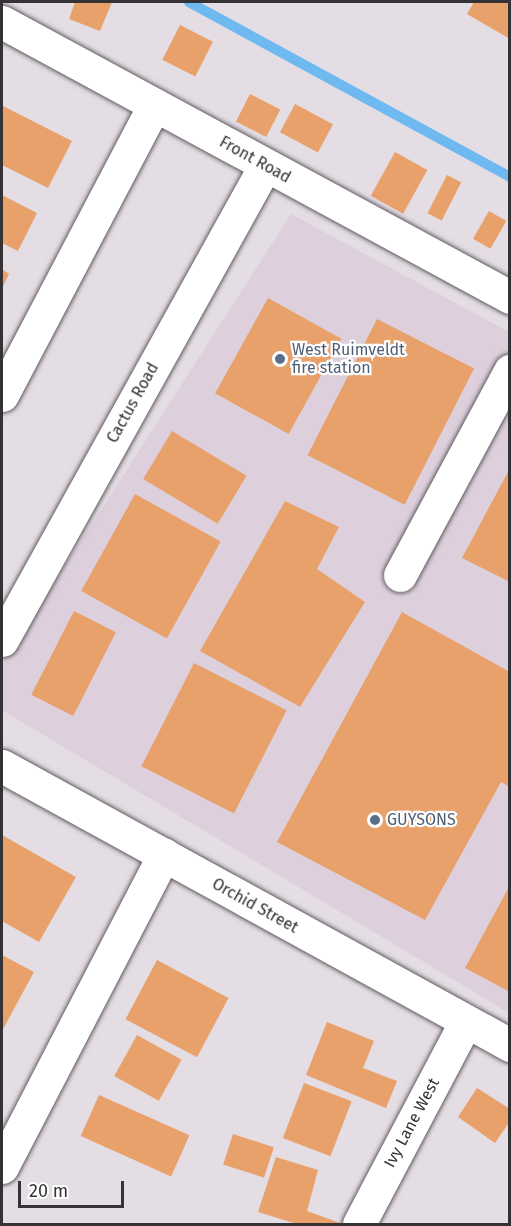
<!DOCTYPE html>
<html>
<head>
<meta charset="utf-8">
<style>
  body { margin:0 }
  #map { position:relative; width:511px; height:1226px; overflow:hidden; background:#e4dde4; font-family:"Fira Sans",sans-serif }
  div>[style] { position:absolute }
  .built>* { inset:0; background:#ddd0dc }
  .stream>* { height:10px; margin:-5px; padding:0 5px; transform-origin:5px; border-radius:5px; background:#6db9f0 }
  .building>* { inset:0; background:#e8a16b; transform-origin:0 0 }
  .roads { filter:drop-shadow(0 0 2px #615c61) drop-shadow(0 0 2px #615c61) }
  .minor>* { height:33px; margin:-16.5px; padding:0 16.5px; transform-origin:16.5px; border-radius:16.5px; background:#fff }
  .dots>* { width:16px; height:16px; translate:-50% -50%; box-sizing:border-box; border:3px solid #fff; border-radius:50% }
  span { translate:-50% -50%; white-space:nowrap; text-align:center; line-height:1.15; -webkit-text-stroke:4.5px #fff; paint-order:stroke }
  .street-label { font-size:16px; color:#343234 }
  .service-label { font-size:16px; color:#4e5e75 }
  .left { translate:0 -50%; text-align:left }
  .frame { position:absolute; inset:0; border:3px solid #343234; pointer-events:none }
  .scale { position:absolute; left:18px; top:1181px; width:106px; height:27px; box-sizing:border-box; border:3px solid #343234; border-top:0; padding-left:8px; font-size:18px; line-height:21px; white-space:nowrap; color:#343234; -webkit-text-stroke:4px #fff; paint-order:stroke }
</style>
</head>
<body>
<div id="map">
  <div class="built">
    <i style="clip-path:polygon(291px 214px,509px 332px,509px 1013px,2px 710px,2px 664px)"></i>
  </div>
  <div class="stream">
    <i style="left:189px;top:2px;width:366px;rotate:28.6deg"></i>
  </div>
  <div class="building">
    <i style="clip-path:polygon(75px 2px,112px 2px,100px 31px,69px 19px)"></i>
    <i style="clip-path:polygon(474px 2px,510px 2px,510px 39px,467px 14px)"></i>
    <i style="left:180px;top:25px;width:37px;height:39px;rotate:27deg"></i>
    <i style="left:250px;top:94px;width:34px;height:31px;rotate:27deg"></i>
    <i style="left:295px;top:104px;width:43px;height:32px;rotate:28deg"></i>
    <i style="clip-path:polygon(3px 106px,72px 141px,48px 188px,2px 165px)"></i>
    <i style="left:395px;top:152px;width:37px;height:50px;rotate:29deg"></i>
    <i style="left:447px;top:175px;width:16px;height:43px;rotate:27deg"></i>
    <i style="clip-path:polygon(2px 195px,37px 213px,18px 251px,2px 243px)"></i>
    <i style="left:489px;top:211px;width:20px;height:32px;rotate:30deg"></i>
    <i style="clip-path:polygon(2px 269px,9px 274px,2px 288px)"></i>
    <i style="left:268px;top:298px;width:84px;height:109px;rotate:29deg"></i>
    <i style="left:377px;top:319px;width:109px;height:153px;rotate:27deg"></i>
    <i style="left:172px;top:431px;width:87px;height:56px;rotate:31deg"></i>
    <i style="clip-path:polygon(510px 468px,510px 582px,462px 558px)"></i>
    <i style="left:135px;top:494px;width:98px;height:111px;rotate:29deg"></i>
    <i style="clip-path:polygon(285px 501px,339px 527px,317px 569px,365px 602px,300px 707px,200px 651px)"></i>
    <i style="left:74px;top:611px;width:47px;height:94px;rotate:27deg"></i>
    <i style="clip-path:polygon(402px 612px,510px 672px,510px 787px,501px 782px,425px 920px,277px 842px)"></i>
    <i style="left:194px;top:663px;width:104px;height:116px;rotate:27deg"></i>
    <i style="clip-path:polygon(2px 835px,76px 877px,39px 942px,2px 921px)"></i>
    <i style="clip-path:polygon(510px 885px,510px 992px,465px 968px)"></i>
    <i style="clip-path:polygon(2px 955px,34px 972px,2px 1031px)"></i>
    <i style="left:157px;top:960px;width:81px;height:67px;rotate:28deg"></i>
    <i style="clip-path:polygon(327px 1022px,374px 1041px,363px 1068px,397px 1081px,386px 1108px,306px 1075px)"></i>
    <i style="left:137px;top:1035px;width:51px;height:47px;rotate:29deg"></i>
    <i style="left:304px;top:1083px;width:51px;height:59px;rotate:21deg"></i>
    <i style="clip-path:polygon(477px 1088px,510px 1109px,510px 1121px,495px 1143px,458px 1117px)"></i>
    <i style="left:99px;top:1095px;width:99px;height:45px;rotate:24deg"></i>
    <i style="left:233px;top:1134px;width:43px;height:32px;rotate:18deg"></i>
    <i style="clip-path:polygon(276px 1157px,318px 1170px,307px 1211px,343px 1224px,297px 1224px,258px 1212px)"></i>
  </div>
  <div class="roads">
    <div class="minor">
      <i style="left:2px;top:22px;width:578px;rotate:28.43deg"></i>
      <i style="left:2px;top:395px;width:327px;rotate:-62.3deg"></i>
      <i style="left:400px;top:575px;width:232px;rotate:-61.7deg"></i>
      <i style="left:2px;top:640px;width:542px;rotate:-60.98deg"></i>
      <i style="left:2px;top:766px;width:580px;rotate:28.78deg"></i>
      <i style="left:2px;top:1167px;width:352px;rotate:-62.6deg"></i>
      <i style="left:359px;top:1224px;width:229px;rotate:-62.2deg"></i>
    </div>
  </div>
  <div class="dots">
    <i style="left:280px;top:359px;background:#5c6f8a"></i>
    <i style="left:375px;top:820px;background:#5c6f8a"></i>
  </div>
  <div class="street-label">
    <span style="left:255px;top:160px;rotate:29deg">Front Road</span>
    <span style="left:133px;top:403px;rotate:-61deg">Cactus Road</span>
    <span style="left:255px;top:906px;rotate:29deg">Orchid Street</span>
    <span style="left:412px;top:1123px;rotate:-62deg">Ivy Lane West</span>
  </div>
  <div class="service-label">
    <span class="left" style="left:292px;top:359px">West Ruimveldt<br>fire station</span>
    <span class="left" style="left:387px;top:820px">GUYSONS</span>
  </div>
  <div class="frame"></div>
  <div class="scale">20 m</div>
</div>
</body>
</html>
